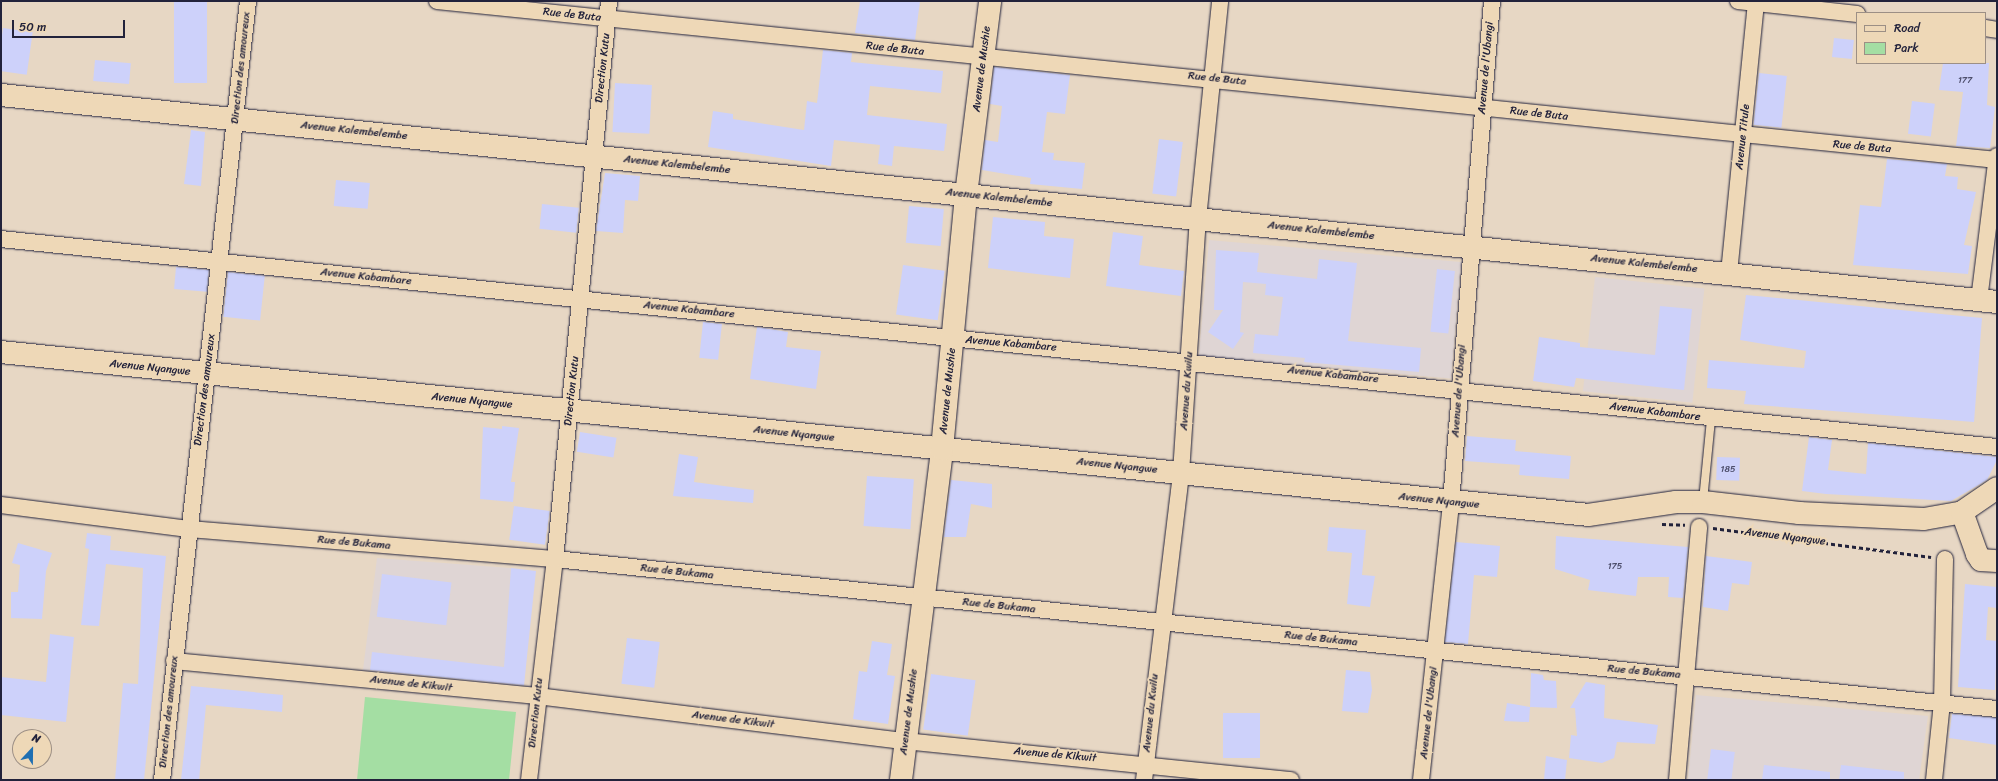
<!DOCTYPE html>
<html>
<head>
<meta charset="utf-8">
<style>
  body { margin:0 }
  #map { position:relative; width:1998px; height:781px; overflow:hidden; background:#e7d7c4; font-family:Sriracha,sans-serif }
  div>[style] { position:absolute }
  .built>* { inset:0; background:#dfd5d4; transform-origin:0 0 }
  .green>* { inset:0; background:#a4dea3 }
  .building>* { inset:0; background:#cdd1fa; transform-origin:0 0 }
  .path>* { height:2.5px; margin-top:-1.25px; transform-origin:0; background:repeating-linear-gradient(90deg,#22223b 0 4px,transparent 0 7px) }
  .roads { filter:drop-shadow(0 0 1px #22223b) drop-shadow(0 0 1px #22223b) }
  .lane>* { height:8px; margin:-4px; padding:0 4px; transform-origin:4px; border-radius:4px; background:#eed8b7 }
  .street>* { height:16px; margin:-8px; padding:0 8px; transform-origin:8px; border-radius:8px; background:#eed8b7 }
  .secondary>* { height:22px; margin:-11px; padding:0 11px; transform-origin:11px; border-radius:11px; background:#eed8b7 }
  span { translate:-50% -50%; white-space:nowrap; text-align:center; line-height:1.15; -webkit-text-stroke:4px #eed8b7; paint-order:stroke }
  .number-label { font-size:9px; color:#4d4e6b }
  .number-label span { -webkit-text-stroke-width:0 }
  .street-label { font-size:11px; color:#22223b }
  .frame { position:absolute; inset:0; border:2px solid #22223b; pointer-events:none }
  .legend { position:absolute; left:1856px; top:12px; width:130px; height:52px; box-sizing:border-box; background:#eed8b7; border:1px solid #9c8f85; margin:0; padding:5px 7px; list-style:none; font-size:12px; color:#22223b }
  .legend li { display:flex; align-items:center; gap:8px; height:20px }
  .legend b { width:20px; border:1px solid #9c8f85 }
  .north { position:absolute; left:12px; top:729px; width:40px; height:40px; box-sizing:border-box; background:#eed8b7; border:1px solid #9c8f85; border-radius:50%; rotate:22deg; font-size:11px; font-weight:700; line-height:16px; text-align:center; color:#22223b }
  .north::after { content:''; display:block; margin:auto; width:14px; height:18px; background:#1f6fb2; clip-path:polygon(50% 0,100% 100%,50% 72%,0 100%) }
  .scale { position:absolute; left:12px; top:20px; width:113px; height:18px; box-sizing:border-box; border:2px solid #22223b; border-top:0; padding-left:5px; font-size:12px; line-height:14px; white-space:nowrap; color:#22223b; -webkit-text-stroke:3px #eed8b7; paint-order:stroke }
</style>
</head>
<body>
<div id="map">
  <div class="built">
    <i style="left:1209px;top:240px;width:253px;height:117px;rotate:5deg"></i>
    <i style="left:1595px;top:277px;width:110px;height:115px;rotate:6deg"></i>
    <i style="clip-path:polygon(377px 558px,511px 568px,531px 604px,524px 686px,363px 670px)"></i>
    <i style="clip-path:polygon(1696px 695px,1928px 716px,1919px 780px,1688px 780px)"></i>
  </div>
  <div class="green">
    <i style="clip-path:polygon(365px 697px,516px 712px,509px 780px,357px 780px)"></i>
  </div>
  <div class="building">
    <i style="left:174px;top:1px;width:33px;height:82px"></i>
    <i style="clip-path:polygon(860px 1px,920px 1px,915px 40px,855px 33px)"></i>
    <i style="left:3px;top:28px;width:30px;height:43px;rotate:8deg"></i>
    <i style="left:1834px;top:38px;width:20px;height:19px;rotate:6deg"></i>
    <i style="clip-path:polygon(823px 50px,852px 53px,851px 62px,943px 71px,941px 93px,870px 86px,867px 115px,947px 124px,944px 151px,894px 146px,892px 166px,878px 164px,880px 145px,834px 140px,831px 166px,708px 147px,713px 111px,733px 114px,733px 119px,804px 130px,807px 101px,817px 103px)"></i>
    <i style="left:95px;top:60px;width:36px;height:21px;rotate:5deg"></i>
    <i style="clip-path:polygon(1943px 63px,1989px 63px,1987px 105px,1995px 107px,1990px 148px,1956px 146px,1963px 92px,1939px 90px)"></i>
    <i style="clip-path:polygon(994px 67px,1070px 75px,1065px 114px,1047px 112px,1042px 152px,1054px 153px,1053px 160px,1085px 163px,1082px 189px,1030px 184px,1031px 178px,982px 170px,985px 140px,998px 142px,1002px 106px,990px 104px)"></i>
    <i style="left:1759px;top:73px;width:28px;height:52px;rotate:6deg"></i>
    <i style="left:615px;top:83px;width:37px;height:49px;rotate:3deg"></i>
    <i style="left:1912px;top:101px;width:23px;height:33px;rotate:7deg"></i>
    <i style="clip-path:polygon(191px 130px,205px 132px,201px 186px,184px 184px)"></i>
    <i style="left:1159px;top:139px;width:24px;height:55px;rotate:7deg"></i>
    <i style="clip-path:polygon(1887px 159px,1947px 164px,1945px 176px,1958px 177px,1957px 189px,1976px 192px,1964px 245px,1972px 246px,1968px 274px,1853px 265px,1860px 205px,1881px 207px)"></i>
    <i style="clip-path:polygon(605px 173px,640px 176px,638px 201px,625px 200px,623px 233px,596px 231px)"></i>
    <i style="left:336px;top:180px;width:34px;height:26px;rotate:5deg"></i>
    <i style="left:542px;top:204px;width:37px;height:25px;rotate:6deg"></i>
    <i style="left:909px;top:206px;width:35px;height:37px;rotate:5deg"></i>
    <i style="clip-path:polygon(993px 217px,1045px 222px,1044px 236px,1074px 239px,1070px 278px,988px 268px)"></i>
    <i style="clip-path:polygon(1113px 232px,1143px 236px,1139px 265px,1184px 271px,1181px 296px,1106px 286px)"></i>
    <i style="clip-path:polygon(1216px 250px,1259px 253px,1257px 272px,1317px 279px,1319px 259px,1357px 263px,1348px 341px,1421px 348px,1419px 372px,1304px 362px,1305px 358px,1253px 353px,1255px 334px,1278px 336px,1283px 297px,1265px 295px,1266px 284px,1243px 282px,1240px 332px,1244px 333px,1233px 349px,1208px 332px,1223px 310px,1214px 310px)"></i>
    <i style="left:903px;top:265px;width:42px;height:50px;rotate:8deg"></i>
    <i style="left:176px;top:267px;width:33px;height:22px;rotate:5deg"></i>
    <i style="left:1437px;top:269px;width:18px;height:63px;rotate:6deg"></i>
    <i style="left:228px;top:272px;width:37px;height:45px;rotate:6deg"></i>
    <i style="clip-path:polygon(1746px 295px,1982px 318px,1974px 422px,1744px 404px,1746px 391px,1707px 388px,1709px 360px,1804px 368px,1806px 351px,1740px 340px)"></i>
    <i style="clip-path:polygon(1660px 306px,1692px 309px,1684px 390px,1576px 378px,1574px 387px,1533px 381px,1539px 337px,1580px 343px,1580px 347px,1655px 355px)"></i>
    <i style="left:703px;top:322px;width:19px;height:36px;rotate:6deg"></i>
    <i style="clip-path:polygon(757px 327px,788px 332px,786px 347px,821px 351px,816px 389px,750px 379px)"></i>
    <i style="clip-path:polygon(502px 426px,519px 428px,511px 482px,515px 482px,513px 502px,480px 499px,483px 427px,502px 429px)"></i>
    <i style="left:580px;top:432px;width:37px;height:20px;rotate:9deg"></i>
    <i style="clip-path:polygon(1467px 436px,1516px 440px,1515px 451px,1571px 456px,1569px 479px,1519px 475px,1520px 465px,1465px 461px)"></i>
    <i style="clip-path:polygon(1809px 437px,1832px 440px,1828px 470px,1866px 474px,1868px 443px,1997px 457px,1997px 460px,1987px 480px,1951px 501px,1826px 494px,1802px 491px)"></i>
    <i style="clip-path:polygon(679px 454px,698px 457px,694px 482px,754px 490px,753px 503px,673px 496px)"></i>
    <i style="left:1717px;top:457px;width:23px;height:23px;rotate:2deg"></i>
    <i style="left:867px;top:476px;width:47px;height:50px;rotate:4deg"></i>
    <i style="clip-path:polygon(951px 480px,992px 484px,992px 508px,971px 504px,966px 537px,944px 537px)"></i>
    <i style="left:514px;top:506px;width:36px;height:34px;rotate:8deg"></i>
    <i style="clip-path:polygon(1329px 527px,1366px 530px,1362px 575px,1375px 576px,1370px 607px,1347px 604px,1352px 553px,1327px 551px)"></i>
    <i style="clip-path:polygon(87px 533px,111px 536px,110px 550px,166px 556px,144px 780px,115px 780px,123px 683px,138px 684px,143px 568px,106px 564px,99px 626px,81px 625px,89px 549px,85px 548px)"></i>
    <i style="clip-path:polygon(1556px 536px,1688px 547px,1683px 598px,1668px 597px,1669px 577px,1638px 577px,1636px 596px,1588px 590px,1590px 580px,1555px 569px)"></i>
    <i style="clip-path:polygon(1456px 542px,1500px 546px,1497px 577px,1474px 575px,1468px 644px,1445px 642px)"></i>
    <i style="clip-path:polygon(18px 543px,52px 553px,46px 571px,42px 619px,11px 618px,11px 592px,18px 592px,20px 565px,12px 563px)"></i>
    <i style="clip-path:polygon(1706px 556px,1752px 562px,1749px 585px,1732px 583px,1728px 611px,1703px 607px)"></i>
    <i style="clip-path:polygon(511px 568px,536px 571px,524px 685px,370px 670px,372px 652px,504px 667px)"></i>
    <i style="left:382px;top:574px;width:70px;height:43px;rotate:7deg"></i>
    <i style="clip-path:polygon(1965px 584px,1997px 587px,1997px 608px,1988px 607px,1986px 640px,1997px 641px,1995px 690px,1958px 687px)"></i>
    <i style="clip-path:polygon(50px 634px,74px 637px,66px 722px,1px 715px,1px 677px,46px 682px)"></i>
    <i style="left:627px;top:638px;width:33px;height:46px;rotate:7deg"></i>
    <i style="clip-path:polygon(872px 641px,892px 644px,887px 675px,895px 676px,888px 724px,853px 719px,859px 671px,867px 672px)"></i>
    <i style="clip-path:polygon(1346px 670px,1370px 672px,1372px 690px,1368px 713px,1342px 711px)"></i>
    <i style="clip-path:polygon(1531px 673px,1543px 675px,1544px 680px,1556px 681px,1557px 708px,1530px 707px)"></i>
    <i style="left:931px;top:674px;width:45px;height:56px;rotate:8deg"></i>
    <i style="clip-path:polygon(1586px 682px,1605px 685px,1604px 718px,1658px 725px,1655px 744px,1617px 742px,1614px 758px,1602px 763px,1569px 758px,1571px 735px,1577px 736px,1575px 708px,1570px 708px)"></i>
    <i style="clip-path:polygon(191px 686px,283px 695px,282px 712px,206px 705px,199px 780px,181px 780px)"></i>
    <i style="clip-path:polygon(1507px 703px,1530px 707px,1529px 722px,1504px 721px)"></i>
    <i style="left:1223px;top:713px;width:37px;height:45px"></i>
    <i style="clip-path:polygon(1952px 714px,1997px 718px,1997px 745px,1949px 738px)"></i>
    <i style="left:1711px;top:749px;width:24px;height:31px;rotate:7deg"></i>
    <i style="clip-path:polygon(1546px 756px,1567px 760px,1565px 780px,1544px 780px)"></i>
    <i style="clip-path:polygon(1764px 765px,1830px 772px,1830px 780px,1762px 780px)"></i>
    <i style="clip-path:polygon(1841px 765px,1904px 772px,1904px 780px,1839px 780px)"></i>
  </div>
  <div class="path">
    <i style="left:1662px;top:524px;width:23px;rotate:2deg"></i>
    <i style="left:1713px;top:528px;width:220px;rotate:7.6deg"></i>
  </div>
  <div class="roads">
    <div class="lane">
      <i style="left:1703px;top:501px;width:82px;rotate:-84.4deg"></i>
    </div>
    <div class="street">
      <i style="left:437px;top:1px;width:1568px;rotate:5.82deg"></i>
      <i style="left:1738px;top:1px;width:120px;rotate:6.2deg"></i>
      <i style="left:1985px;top:28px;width:12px;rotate:9deg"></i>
      <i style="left:1px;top:239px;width:2007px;rotate:5.95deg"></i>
      <i style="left:1729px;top:273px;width:273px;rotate:-84.3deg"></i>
      <i style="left:1979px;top:300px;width:145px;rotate:-82.9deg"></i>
      <i style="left:1px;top:505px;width:189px;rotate:7.3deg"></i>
      <i style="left:188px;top:529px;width:368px;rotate:4.7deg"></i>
      <i style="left:555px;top:559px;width:1450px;rotate:5.94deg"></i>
      <i style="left:174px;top:661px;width:365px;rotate:5.5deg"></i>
      <i style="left:537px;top:696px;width:371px;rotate:7deg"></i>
      <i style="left:905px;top:741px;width:388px;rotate:5.8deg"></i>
      <i style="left:162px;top:780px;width:784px;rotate:-83.7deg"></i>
      <i style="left:529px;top:780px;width:223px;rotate:-83.3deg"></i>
      <i style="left:555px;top:559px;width:561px;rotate:-84.47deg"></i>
      <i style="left:1144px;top:780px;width:309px;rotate:-83.1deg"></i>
      <i style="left:1181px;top:473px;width:255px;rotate:-86.2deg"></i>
      <i style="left:1198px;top:219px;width:219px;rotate:-84.2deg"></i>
      <i style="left:1421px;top:780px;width:280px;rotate:-83.8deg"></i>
      <i style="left:1451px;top:502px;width:503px;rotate:-85.32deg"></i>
      <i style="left:1677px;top:780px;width:254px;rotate:-85deg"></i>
      <i style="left:1934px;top:780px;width:77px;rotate:-84.1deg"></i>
      <i style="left:1942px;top:703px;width:144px;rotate:-88.8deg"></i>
    </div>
    <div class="secondary">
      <i style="left:1px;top:95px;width:2007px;rotate:5.92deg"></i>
      <i style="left:1px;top:352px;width:1595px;rotate:5.86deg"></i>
      <i style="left:1588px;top:515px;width:89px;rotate:-8.4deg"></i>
      <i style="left:1676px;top:502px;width:27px"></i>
      <i style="left:1703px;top:502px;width:97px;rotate:6.5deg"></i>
      <i style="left:1799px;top:513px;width:125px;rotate:2.7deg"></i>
      <i style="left:1924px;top:519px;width:39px;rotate:-10deg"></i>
      <i style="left:1962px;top:512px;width:42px;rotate:-34.4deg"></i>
      <i style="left:1962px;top:512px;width:45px;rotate:70.3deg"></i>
      <i style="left:1977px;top:554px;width:7px;rotate:56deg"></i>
      <i style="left:1981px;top:560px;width:16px;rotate:4deg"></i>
      <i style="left:901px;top:780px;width:334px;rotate:-82.9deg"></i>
      <i style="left:942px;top:449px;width:255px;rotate:-84.6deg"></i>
      <i style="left:966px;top:195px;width:195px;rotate:-82.9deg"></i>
    </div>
  </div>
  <div class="number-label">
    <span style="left:1965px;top:80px">177</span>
    <span style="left:1728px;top:469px">185</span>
    <span style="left:1615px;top:566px">175</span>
  </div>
  <div class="street-label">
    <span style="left:572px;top:15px;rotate:6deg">Rue de Buta</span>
    <span style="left:895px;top:49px;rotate:6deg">Rue de Buta</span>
    <span style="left:241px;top:68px;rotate:-84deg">Direction des amoureux</span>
    <span style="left:603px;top:68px;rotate:-84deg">Direction Kutu</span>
    <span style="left:1486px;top:68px;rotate:-85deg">Avenue de l'Ubangi</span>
    <span style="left:982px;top:69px;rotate:-83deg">Avenue de Mushie</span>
    <span style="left:1217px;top:79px;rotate:6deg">Rue de Buta</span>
    <span style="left:1539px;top:114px;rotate:6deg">Rue de Buta</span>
    <span style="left:354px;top:131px;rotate:6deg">Avenue Kalembelembe</span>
    <span style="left:1743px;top:137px;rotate:-84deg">Avenue Titule</span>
    <span style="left:1862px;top:147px;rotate:5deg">Rue de Buta</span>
    <span style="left:677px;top:165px;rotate:6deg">Avenue Kalembelembe</span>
    <span style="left:999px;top:198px;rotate:6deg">Avenue Kalembelembe</span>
    <span style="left:1321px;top:231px;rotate:6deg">Avenue Kalembelembe</span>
    <span style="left:1644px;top:264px;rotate:6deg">Avenue Kalembelembe</span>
    <span style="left:366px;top:277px;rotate:6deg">Avenue Kabambare</span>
    <span style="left:689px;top:310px;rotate:6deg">Avenue Kabambare</span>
    <span style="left:1011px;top:344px;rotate:5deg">Avenue Kabambare</span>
    <span style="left:150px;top:368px;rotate:6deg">Avenue Nyangwe</span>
    <span style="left:1333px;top:375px;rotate:6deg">Avenue Kabambare</span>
    <span style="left:205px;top:390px;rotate:-83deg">Direction des amoureux</span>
    <span style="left:572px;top:391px;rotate:-84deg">Direction Kutu</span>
    <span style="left:948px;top:391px;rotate:-84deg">Avenue de Mushie</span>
    <span style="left:1187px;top:391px;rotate:-86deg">Avenue du Kwilu</span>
    <span style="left:1459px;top:391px;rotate:-86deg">Avenue de l'Ubangi</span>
    <span style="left:472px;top:401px;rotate:6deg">Avenue Nyangwe</span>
    <span style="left:1655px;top:412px;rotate:7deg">Avenue Kabambare</span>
    <span style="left:794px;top:434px;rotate:6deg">Avenue Nyangwe</span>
    <span style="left:1117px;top:466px;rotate:6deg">Avenue Nyangwe</span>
    <span style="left:1439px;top:501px;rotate:6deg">Avenue Nyangwe</span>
    <span style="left:1785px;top:537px;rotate:7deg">Avenue Nyangwe</span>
    <span style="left:354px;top:543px;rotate:5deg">Rue de Bukama</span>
    <span style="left:677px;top:572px;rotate:6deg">Rue de Bukama</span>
    <span style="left:999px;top:606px;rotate:6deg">Rue de Bukama</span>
    <span style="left:1321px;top:639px;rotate:6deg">Rue de Bukama</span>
    <span style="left:1644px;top:672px;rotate:5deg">Rue de Bukama</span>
    <span style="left:411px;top:684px;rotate:6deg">Avenue de Kikwit</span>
    <span style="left:169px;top:712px;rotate:-84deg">Direction des amoureux</span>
    <span style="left:909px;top:712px;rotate:-83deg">Avenue de Mushie</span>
    <span style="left:536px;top:713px;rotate:-84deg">Direction Kutu</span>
    <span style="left:1151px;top:713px;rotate:-84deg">Avenue du Kwilu</span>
    <span style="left:1429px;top:713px;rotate:-84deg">Avenue de l'Ubangi</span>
    <span style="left:733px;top:720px;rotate:7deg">Avenue de Kikwit</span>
    <span style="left:1055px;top:755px;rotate:5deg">Avenue de Kikwit</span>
  </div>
  <div class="frame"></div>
  <ul class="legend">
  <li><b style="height:5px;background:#eed8b7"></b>Road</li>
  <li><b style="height:11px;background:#a4dea3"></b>Park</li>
  </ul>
  <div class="north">N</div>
  <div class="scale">50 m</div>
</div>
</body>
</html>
